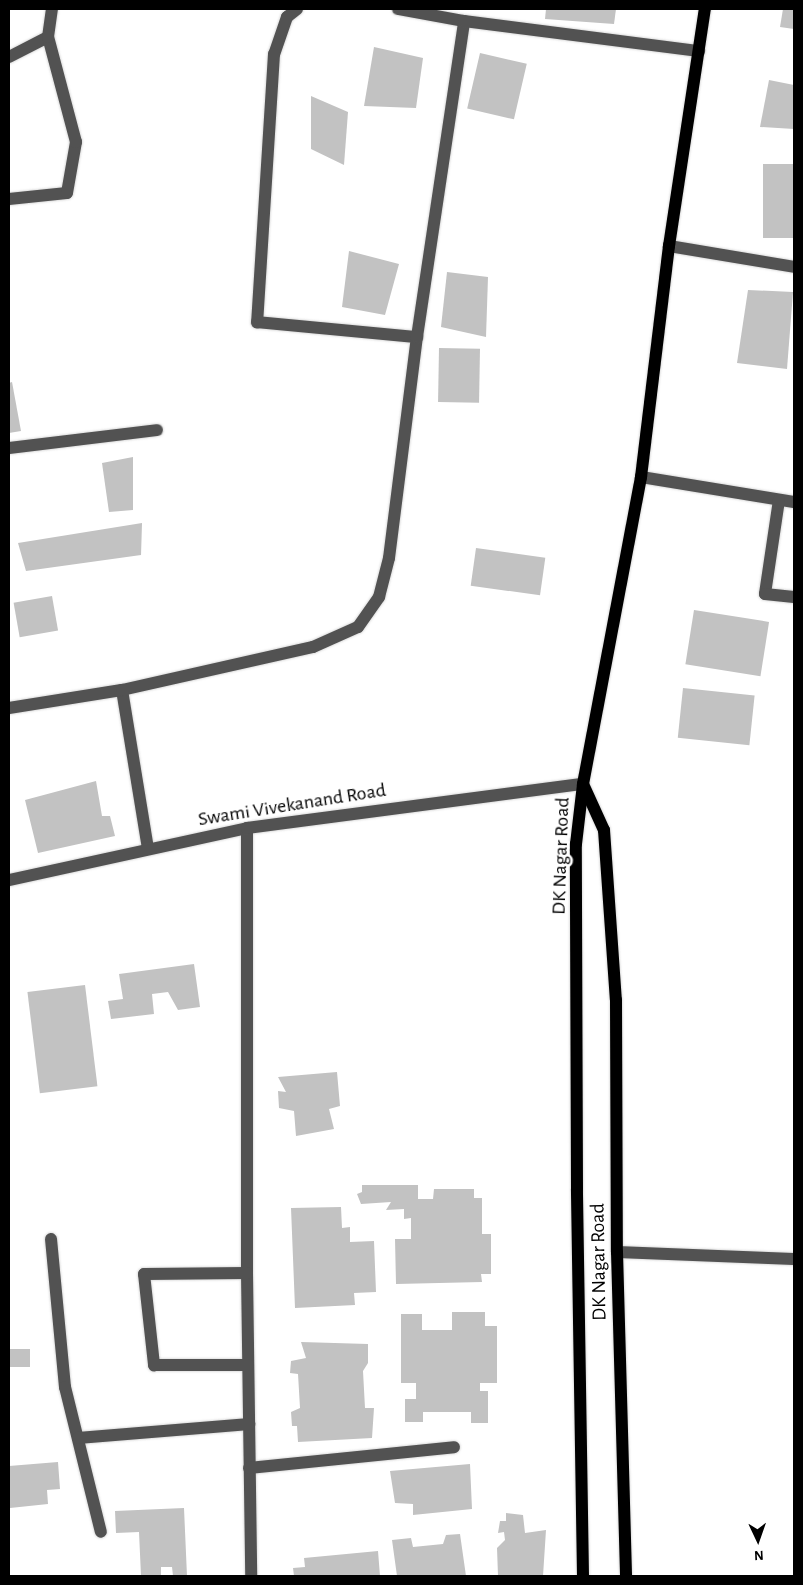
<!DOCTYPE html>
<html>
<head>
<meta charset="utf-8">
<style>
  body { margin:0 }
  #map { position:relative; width:803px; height:1585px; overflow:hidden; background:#fff; font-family:"Alegreya Sans",sans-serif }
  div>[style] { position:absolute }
  .building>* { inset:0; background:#c2c2c2; transform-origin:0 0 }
  .roads { filter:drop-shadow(0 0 1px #dbdbdb) drop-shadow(0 0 1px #dbdbdb) }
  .minor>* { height:12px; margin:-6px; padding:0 6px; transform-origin:6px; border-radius:6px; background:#525252 }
  .major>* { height:12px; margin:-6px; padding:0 6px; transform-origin:6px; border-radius:6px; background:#000 }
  span { translate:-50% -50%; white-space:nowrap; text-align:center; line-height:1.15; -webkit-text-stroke:5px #fff; paint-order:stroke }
  .street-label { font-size:20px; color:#000 }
  .frame { position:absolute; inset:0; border:10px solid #000; pointer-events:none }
  .north { position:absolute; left:733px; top:1515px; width:50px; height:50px; -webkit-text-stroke:4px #fff; paint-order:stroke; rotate:177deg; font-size:14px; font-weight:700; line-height:20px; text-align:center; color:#000 }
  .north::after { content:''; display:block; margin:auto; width:18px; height:22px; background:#000; clip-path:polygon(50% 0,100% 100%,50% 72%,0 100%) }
</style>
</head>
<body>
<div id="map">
  <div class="building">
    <i style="clip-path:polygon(546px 9px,616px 9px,614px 24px,545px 19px)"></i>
    <i style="clip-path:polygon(783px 9px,794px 9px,794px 29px,780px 27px)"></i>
    <i style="clip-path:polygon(374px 47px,423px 58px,416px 108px,364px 106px)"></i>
    <i style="left:480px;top:53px;width:48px;height:57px;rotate:13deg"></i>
    <i style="clip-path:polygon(769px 80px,794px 85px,794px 129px,760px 127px)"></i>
    <i style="clip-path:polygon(311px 96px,348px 112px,344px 165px,311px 149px)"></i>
    <i style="left:763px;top:164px;width:31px;height:74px"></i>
    <i style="clip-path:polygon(349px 251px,399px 264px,385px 315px,342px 307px)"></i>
    <i style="clip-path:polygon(447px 272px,488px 277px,486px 337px,441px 327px)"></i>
    <i style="clip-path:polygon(748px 290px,793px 292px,787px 369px,737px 363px)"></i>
    <i style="left:439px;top:348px;width:41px;height:54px;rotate:1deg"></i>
    <i style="clip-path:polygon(12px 382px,21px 431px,9px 433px,9px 383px)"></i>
    <i style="clip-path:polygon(133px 457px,133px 510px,109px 512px,102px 463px)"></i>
    <i style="clip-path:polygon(142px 523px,141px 555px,26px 571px,18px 543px)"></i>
    <i style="left:476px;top:548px;width:70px;height:38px;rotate:8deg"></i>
    <i style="left:52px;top:596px;width:35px;height:39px;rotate:80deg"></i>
    <i style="left:694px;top:610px;width:76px;height:55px;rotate:9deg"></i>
    <i style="left:683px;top:688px;width:72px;height:50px;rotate:6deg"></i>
    <i style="clip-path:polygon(96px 781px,102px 816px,110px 816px,115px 836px,38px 853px,25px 800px)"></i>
    <i style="clip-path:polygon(194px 964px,200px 1007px,178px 1010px,168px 992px,152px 994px,154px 1014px,111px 1019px,108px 1001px,123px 999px,119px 974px)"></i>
    <i style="left:85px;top:985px;width:102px;height:58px;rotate:83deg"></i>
    <i style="clip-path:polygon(337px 1072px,340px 1106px,329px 1109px,334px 1129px,296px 1136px,294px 1111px,279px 1108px,278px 1091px,286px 1092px,278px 1077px)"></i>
    <i style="clip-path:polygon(362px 1185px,418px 1185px,418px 1199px,433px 1199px,434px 1189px,474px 1189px,474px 1198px,482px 1198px,482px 1234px,491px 1234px,491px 1274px,481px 1274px,482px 1282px,396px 1284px,395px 1239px,411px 1239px,411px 1218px,404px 1219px,404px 1209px,386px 1210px,391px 1202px,361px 1204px,357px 1194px,362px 1192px)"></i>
    <i style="clip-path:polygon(341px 1207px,342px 1228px,350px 1227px,350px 1242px,374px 1241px,376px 1292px,354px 1293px,355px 1305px,295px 1308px,291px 1208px)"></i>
    <i style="clip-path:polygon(452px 1312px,485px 1312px,485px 1326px,497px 1326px,497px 1383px,480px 1383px,480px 1391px,488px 1391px,488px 1423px,471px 1423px,471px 1412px,423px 1412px,423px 1422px,405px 1422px,405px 1399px,416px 1399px,416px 1383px,401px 1383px,401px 1314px,422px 1314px,422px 1330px,452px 1330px)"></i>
    <i style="clip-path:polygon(301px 1342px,368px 1344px,368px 1363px,363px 1371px,365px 1408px,374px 1408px,372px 1438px,298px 1442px,297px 1426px,292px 1426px,291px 1412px,300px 1408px,298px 1374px,290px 1373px,291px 1361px,306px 1358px)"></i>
    <i style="left:9px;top:1349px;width:21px;height:18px"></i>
    <i style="clip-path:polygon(58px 1462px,60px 1489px,47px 1490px,48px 1504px,10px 1508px,9px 1466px)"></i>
    <i style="clip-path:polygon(470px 1464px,472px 1509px,413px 1515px,413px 1504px,395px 1503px,390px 1471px)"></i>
    <i style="clip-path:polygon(184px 1508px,187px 1576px,173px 1576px,172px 1567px,161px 1567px,161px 1576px,141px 1576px,139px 1532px,116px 1533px,115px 1511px)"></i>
    <i style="clip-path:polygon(506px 1513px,523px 1515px,525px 1533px,546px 1530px,543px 1576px,498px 1576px,497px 1548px,505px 1540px,504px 1532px,498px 1533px,500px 1521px,506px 1521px)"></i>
    <i style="clip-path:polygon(460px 1534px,466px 1576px,397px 1576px,392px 1540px,411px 1538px,413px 1547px,443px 1544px,446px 1535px)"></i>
    <i style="clip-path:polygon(378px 1551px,380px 1576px,294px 1576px,293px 1568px,305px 1567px,304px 1558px)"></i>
  </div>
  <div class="roads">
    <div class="minor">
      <i style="left:297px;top:9px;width:13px;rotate:141deg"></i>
      <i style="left:287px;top:17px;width:39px;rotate:109deg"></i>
      <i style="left:274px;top:54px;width:269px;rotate:93.6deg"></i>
      <i style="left:257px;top:322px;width:161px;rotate:5.4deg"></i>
      <i style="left:398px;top:9px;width:67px;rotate:10.3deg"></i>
      <i style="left:9px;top:57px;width:44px;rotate:-27.1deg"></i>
      <i style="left:9px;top:199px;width:58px;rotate:-5.9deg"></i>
      <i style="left:67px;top:193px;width:52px;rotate:-80deg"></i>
      <i style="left:76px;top:142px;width:109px;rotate:-104.9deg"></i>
      <i style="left:48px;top:37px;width:28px;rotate:-82deg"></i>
      <i style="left:669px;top:246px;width:127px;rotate:9.5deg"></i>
      <i style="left:9px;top:448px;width:149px;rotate:-6.9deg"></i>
      <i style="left:641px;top:477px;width:155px;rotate:9.3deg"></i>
      <i style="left:779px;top:500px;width:95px;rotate:98.5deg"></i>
      <i style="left:765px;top:594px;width:29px;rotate:6deg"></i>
      <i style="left:122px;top:690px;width:161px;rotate:80.7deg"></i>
      <i style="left:9px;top:708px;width:114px;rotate:-9.1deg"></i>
      <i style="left:122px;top:690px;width:196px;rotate:-12.7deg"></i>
      <i style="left:313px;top:647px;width:49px;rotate:-24deg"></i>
      <i style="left:358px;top:627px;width:37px;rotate:-55deg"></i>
      <i style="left:379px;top:597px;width:40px;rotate:-75.6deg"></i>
      <i style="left:389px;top:558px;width:223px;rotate:-82.8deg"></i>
      <i style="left:417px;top:337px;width:319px;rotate:-81.5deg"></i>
      <i style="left:464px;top:21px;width:237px;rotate:7.3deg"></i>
      <i style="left:247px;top:828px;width:445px;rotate:90deg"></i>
      <i style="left:247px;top:1273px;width:303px;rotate:89.2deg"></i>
      <i style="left:9px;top:880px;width:244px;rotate:-12.3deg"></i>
      <i style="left:247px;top:828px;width:339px;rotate:-7.5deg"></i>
      <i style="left:51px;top:1239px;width:149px;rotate:84.6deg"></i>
      <i style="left:65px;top:1387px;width:149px;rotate:76.1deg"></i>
      <i style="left:617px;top:1252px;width:177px;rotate:2.3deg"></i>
      <i style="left:247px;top:1273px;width:103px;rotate:179.4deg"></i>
      <i style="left:144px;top:1274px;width:92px;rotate:83.7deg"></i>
      <i style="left:154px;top:1365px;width:94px"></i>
      <i style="left:78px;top:1438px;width:172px;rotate:-4.7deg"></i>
      <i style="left:249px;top:1468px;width:206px;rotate:-5.8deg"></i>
    </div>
    <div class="major">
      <i style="left:583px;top:784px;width:51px;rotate:65.5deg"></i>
      <i style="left:604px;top:830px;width:170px;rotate:86deg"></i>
      <i style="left:616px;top:1000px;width:252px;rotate:89.8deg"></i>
      <i style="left:617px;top:1252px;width:324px;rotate:88.4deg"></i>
      <i style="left:583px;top:1576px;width:387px;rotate:-90.9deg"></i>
      <i style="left:577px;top:1189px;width:345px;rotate:-90.2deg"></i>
      <i style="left:576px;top:844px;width:60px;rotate:-83.3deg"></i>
      <i style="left:583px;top:784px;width:312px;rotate:-79.3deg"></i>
      <i style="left:641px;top:477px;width:233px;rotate:-83.1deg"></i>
      <i style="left:669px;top:246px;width:240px;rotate:-81.4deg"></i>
    </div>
  </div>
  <div class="street-label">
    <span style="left:292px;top:805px;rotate:-9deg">Swami Vivekanand Road</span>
    <span style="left:561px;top:856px;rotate:-88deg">DK Nagar Road</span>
    <span style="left:599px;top:1262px;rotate:-91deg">DK Nagar Road</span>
  </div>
  <div class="frame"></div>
  <div class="north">N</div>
</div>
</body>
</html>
